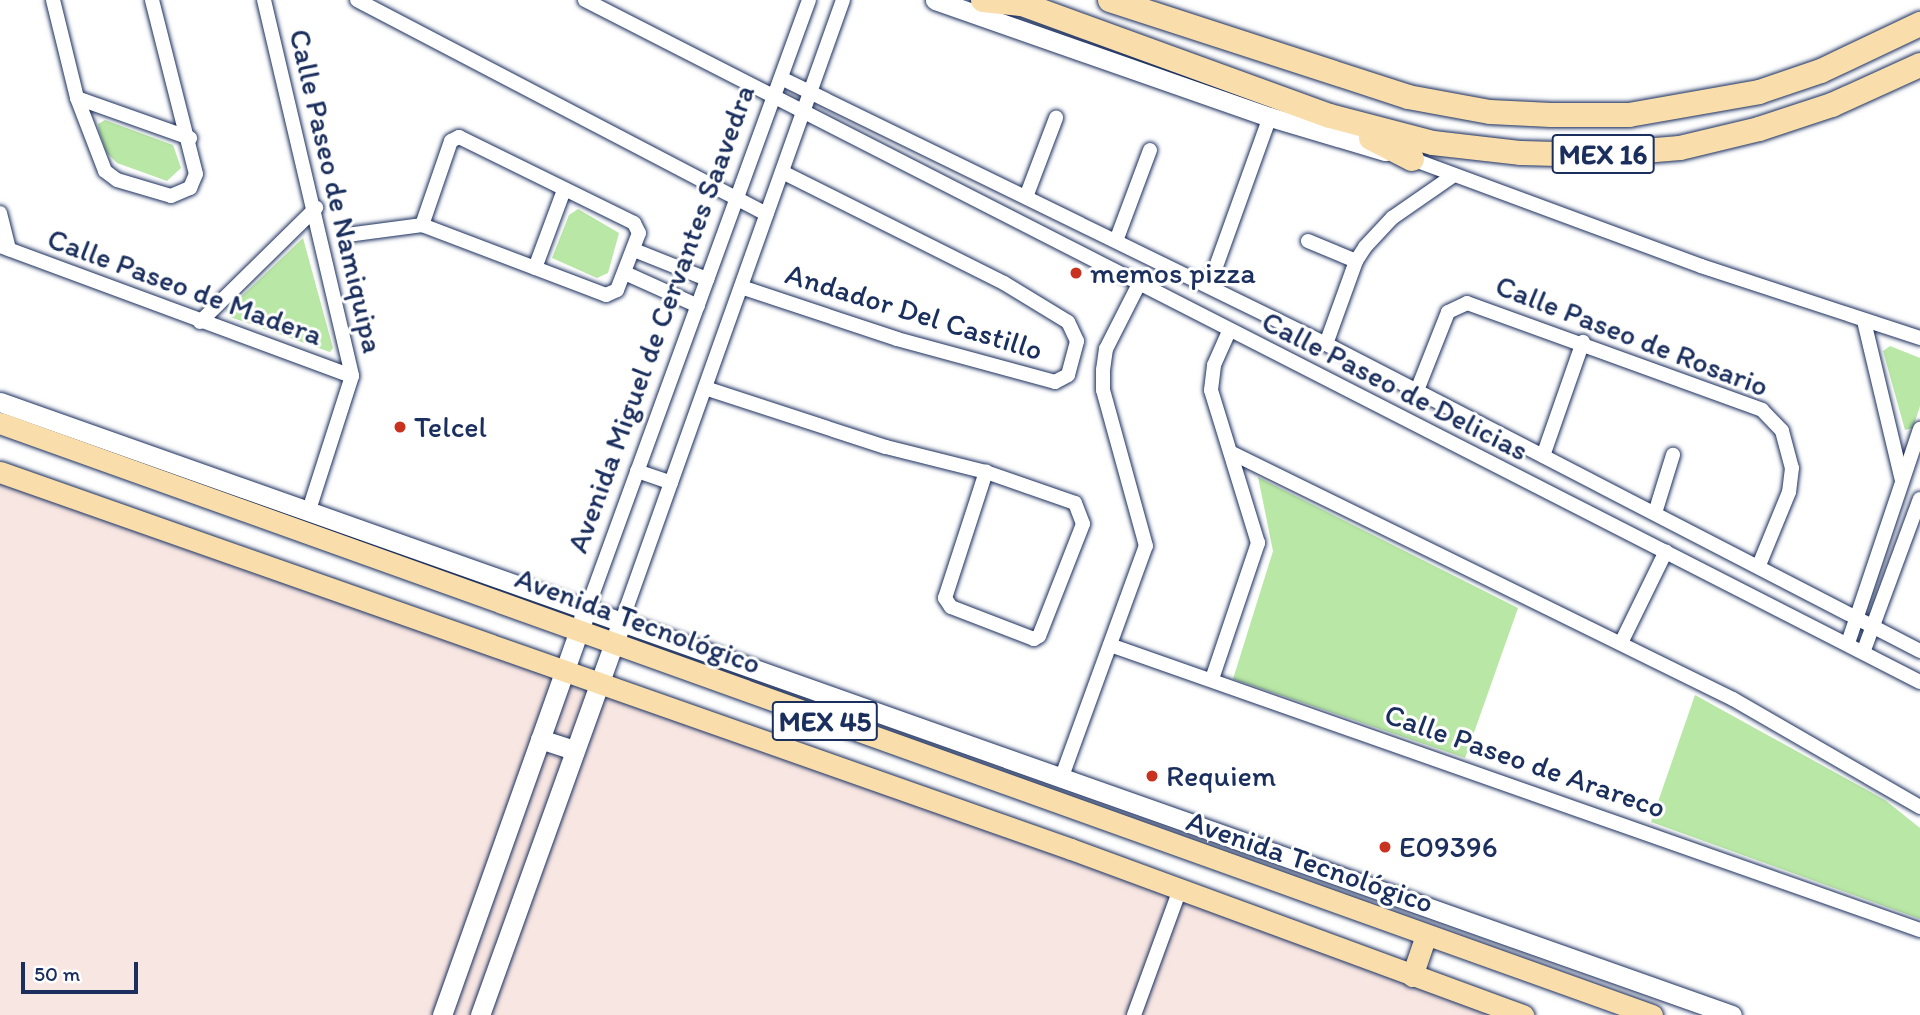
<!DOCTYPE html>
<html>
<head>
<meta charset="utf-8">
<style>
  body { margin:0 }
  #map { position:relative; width:1920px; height:1015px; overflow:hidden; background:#fff; font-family:Itim,sans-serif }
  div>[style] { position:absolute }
  .built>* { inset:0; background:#f8e6e2 }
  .green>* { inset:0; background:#b9e7a5 }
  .roads { filter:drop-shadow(0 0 2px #1b2f5e) drop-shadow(0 0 2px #1b2f5e) }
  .street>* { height:14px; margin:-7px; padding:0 7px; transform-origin:7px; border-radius:7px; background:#fff }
  .secondary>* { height:19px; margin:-9.5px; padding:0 9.5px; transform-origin:9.5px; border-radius:9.5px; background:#fff }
  .primary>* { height:21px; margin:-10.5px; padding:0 10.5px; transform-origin:10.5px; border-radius:10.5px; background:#f9deab }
  .highway>* { height:24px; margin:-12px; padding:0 12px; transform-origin:12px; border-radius:12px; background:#f9deab }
  .dots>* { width:19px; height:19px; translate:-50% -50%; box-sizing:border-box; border:4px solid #fff; border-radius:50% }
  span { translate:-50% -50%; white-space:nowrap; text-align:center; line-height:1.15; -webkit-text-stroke:6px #fff; paint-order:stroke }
  .shield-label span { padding:2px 5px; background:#fff; border:2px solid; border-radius:5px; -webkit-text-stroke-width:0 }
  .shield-label { font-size:28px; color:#1b2f5e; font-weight:700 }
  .street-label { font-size:30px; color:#1b2f5e }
  .poi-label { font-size:30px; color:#1b2f5e }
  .left { translate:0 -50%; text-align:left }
  .scale { position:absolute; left:21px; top:962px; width:117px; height:32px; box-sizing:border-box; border:4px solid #1b2f5e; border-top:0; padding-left:9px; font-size:21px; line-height:24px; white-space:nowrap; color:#1b2f5e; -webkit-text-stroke:5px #fff; paint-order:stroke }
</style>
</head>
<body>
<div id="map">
  <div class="built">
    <i style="clip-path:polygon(0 477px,1513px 1015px,0 1015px)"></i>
  </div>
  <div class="green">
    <i style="clip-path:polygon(105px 120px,173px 145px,181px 168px,167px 181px,117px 163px,107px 153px,99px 131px,98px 124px)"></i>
    <i style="clip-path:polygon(578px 209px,619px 233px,608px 273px,597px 278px,552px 258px,569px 215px)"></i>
    <i style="clip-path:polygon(303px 238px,333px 348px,330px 352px,230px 317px,226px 311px)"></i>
    <i style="clip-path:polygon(1890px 346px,1920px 358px,1920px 406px,1913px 428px,1905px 430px,1883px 351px)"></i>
    <i style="clip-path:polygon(1258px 477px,1518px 608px,1465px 758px,1233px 679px,1273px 551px)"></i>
    <i style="clip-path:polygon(1695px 695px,1885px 800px,1920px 828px,1920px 919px,1651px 822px)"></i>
  </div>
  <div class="roads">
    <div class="street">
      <i style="left:53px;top:0;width:101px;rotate:76.2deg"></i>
      <i style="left:77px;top:98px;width:78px;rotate:69deg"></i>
      <i style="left:105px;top:171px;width:15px;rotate:37deg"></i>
      <i style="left:117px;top:180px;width:56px;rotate:16.5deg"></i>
      <i style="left:171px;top:196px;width:21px;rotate:-23deg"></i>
      <i style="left:190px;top:188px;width:15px;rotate:-67deg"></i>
      <i style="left:196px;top:174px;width:179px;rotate:-104.2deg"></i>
      <i style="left:264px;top:0;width:386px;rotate:76.8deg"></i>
      <i style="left:352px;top:376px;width:144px;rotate:107.8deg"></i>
      <i style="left:357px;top:0;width:462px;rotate:27.6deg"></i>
      <i style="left:585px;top:0;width:1499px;rotate:27.06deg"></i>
      <i style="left:781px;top:78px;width:606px;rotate:26.02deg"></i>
      <i style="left:1326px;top:344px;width:669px;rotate:27.33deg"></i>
      <i style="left:77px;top:98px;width:120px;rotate:19.5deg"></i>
      <i style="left:1412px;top:159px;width:308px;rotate:20.3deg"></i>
      <i style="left:1701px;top:266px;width:231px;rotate:18.2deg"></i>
      <i style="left:1026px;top:197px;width:85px;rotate:-69.2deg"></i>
      <i style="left:0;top:213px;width:37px;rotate:76deg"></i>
      <i style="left:347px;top:235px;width:76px;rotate:-7.6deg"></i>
      <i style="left:422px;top:225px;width:197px;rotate:20.8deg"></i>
      <i style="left:606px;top:295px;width:12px;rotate:-24deg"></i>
      <i style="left:617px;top:290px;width:61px;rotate:-68.9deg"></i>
      <i style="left:639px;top:233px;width:11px;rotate:-117deg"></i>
      <i style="left:634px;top:223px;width:195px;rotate:-153.8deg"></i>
      <i style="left:459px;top:137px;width:9px;rotate:153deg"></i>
      <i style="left:451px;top:141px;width:89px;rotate:109deg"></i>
      <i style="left:1116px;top:241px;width:97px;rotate:-69.5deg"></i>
      <i style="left:1308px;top:241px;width:52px;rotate:22.6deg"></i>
      <i style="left:0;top:246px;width:375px;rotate:20.3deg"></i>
      <i style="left:634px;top:250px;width:79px;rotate:21.7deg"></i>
      <i style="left:535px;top:268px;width:83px;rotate:-69.6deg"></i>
      <i style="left:625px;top:273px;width:80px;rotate:24.3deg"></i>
      <i style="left:1209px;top:286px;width:180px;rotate:-70.2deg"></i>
      <i style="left:741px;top:287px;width:164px;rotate:18.4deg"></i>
      <i style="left:897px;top:339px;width:164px;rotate:15.2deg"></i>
      <i style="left:1055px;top:382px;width:15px;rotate:-28deg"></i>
      <i style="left:1068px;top:375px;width:35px;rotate:-75deg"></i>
      <i style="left:1077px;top:341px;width:21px;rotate:-115deg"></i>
      <i style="left:1068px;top:322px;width:75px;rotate:-148.6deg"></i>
      <i style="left:1004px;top:283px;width:248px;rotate:-153.4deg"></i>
      <i style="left:1864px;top:321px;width:163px;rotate:76.6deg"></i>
      <i style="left:200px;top:322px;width:163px;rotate:-44.5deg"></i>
      <i style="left:1326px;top:344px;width:88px;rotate:-70.1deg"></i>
      <i style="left:1356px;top:261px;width:17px;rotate:-57deg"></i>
      <i style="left:1365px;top:247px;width:40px;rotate:-47deg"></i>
      <i style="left:1392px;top:218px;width:75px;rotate:-34.7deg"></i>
      <i style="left:705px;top:388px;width:190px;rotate:18.1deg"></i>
      <i style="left:886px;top:447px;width:103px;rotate:14deg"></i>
      <i style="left:986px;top:472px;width:94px;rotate:19.2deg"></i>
      <i style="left:1075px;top:503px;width:22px;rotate:69deg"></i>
      <i style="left:1083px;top:524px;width:120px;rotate:111.4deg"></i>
      <i style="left:1039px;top:636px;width:6px;rotate:149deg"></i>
      <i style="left:1034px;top:639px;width:89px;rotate:-158.9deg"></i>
      <i style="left:951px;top:607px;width:11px;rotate:-124deg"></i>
      <i style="left:945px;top:598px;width:133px;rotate:-72deg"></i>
      <i style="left:1416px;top:393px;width:87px;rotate:-68.4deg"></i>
      <i style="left:1448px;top:312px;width:21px;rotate:-25deg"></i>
      <i style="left:1467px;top:303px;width:314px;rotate:19.9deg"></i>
      <i style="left:1762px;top:410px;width:29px;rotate:46deg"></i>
      <i style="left:1782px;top:431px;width:38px;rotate:75deg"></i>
      <i style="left:1792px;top:468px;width:24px;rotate:97deg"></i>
      <i style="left:1789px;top:492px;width:79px;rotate:112.3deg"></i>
      <i style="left:1232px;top:453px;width:558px;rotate:26.15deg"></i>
      <i style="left:1733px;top:699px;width:216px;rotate:30deg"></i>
      <i style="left:1543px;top:456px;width:121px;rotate:-70.7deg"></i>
      <i style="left:637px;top:471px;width:36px;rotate:19deg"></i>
      <i style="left:1655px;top:513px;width:61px;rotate:-72.8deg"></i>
      <i style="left:586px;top:612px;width:651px;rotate:-69.98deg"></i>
      <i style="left:621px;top:623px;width:661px;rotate:-70.39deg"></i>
      <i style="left:1621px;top:643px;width:102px;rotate:-63.9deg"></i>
      <i style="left:1848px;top:643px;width:226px;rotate:-71.4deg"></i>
      <i style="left:1110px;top:645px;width:859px;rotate:19.38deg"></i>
      <i style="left:1864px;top:650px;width:161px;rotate:-69.7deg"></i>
      <i style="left:1212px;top:679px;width:144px;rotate:-71.3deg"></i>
      <i style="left:1258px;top:543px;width:160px;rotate:-107.1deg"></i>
      <i style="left:1211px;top:390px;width:25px;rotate:-83deg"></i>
      <i style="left:1214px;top:365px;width:36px;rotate:-66deg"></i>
      <i style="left:1061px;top:779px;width:248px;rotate:-70deg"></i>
      <i style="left:1146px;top:546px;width:162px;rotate:-105.4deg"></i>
      <i style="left:1103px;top:390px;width:20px;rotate:-90deg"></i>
      <i style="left:1103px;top:370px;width:21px;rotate:-82deg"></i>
      <i style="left:1106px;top:349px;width:73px;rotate:-63.1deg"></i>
      <i style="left:1134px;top:1015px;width:131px;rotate:-69.9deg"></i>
    </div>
    <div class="secondary">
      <i style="left:935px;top:0;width:355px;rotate:19.3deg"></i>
      <i style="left:1270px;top:117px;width:120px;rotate:16.5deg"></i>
      <i style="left:0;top:402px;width:1837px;rotate:19.49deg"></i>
      <i style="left:540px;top:739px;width:36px;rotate:18deg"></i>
      <i style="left:442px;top:1015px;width:423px;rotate:-70.4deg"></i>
      <i style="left:480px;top:1015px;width:408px;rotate:-70.2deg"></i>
    </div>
    <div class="primary">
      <i style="left:0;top:423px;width:1755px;rotate:19.72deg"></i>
      <i style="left:0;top:472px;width:1135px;rotate:19.39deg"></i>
      <i style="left:1071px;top:849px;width:482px;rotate:20.2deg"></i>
      <i style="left:1412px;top:976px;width:43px;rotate:-71.1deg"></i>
    </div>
    <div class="highway">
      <i style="left:983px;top:0;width:38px;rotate:6deg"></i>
      <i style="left:1011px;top:0;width:339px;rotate:20deg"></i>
      <i style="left:1330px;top:116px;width:106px;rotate:14.7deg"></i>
      <i style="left:1433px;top:143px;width:89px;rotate:6.5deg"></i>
      <i style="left:1521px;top:153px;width:74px;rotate:1.5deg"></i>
      <i style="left:1595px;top:155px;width:85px;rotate:-4.7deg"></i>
      <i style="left:1680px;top:148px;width:81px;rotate:-13.5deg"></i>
      <i style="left:1759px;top:129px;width:77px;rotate:-18.2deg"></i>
      <i style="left:1832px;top:105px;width:97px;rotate:-24.4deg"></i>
      <i style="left:1110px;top:0;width:313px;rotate:18deg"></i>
      <i style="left:1408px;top:97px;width:83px;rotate:10.4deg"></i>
      <i style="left:1490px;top:112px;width:61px;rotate:2.8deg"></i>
      <i style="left:1551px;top:115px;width:78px"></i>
      <i style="left:1629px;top:115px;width:132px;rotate:-10deg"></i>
      <i style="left:1759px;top:92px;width:65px;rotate:-18.7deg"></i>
      <i style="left:1821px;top:71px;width:110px;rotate:-25.4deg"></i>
      <i style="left:1371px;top:138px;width:46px;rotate:27.1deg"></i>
    </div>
  </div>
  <div class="dots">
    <i style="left:1076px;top:273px;background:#c8321e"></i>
    <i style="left:400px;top:427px;background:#c8321e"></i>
    <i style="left:1152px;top:776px;background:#c8321e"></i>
    <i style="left:1385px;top:847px;background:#c8321e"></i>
  </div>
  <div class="shield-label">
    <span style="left:1603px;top:154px">MEX 16</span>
    <span style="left:825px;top:721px">MEX 45</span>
  </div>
  <div class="street-label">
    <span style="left:336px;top:191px;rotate:77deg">Calle Paseo de Namiquipa</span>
    <span style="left:185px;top:287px;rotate:20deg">Calle Paseo de Madera</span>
    <span style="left:914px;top:312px;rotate:17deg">Andador Del Castillo</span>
    <span style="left:661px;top:319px;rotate:-70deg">Avenida Miguel de Cervantes Saavedra</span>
    <span style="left:1632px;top:336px;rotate:21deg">Calle Paseo de Rosario</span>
    <span style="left:1395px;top:386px;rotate:27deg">Calle Paseo de Delicias</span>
    <span style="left:638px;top:621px;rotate:20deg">Avenida Tecnológico</span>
    <span style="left:1525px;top:761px;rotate:19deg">Calle Paseo de Arareco</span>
    <span style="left:1310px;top:862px;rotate:19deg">Avenida Tecnológico</span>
  </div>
  <div class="poi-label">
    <span class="left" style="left:1090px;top:273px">memos pizza</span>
    <span class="left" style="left:414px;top:427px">Telcel</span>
    <span class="left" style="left:1166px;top:776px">Requiem</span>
    <span class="left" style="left:1399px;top:847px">E09396</span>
  </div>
  <div class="scale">50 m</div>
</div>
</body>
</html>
